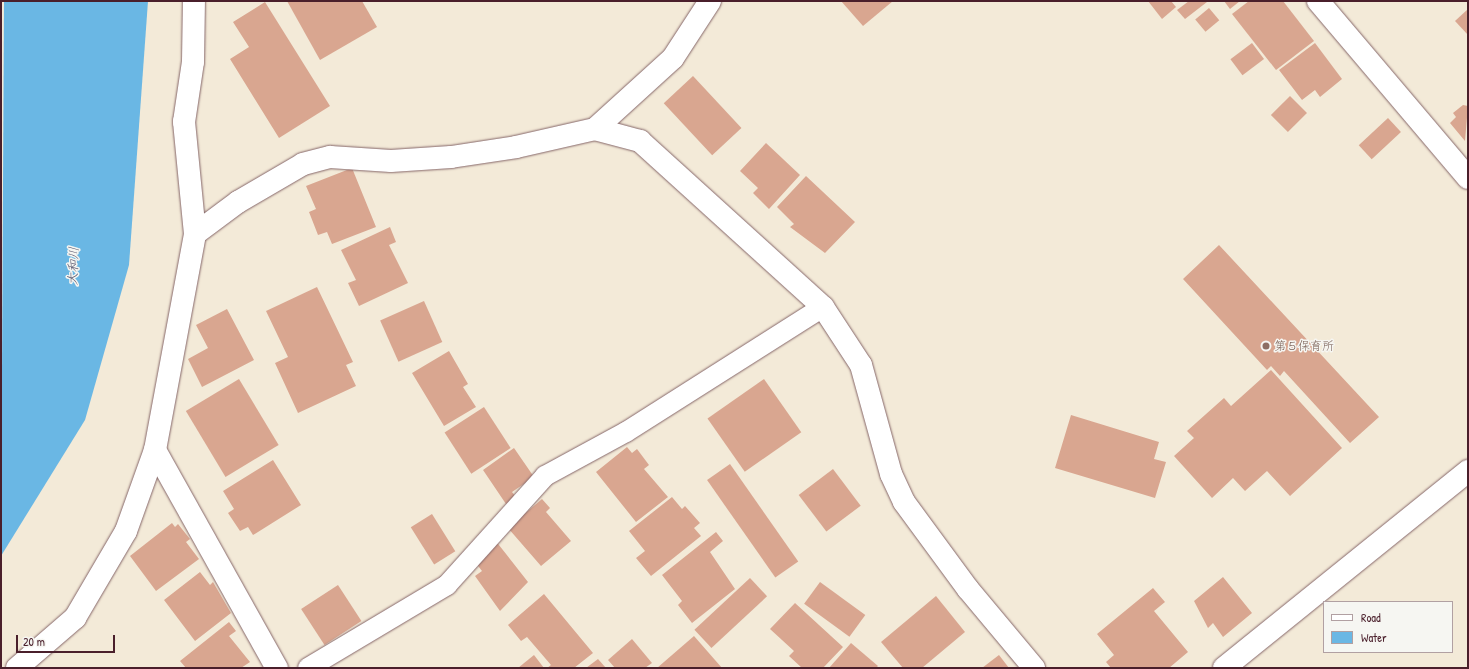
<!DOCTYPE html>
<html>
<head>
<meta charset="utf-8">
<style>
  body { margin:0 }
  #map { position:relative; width:1469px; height:669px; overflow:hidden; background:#f3ead8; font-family:"Patrick Hand","Klee One",sans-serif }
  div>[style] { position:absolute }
  .water>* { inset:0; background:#6ab7e4 }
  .building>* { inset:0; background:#d9a690; transform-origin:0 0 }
  .roads { filter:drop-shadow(0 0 1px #856668) drop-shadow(0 0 1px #856668) }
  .lane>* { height:20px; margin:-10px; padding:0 10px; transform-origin:10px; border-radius:10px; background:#fff }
  .street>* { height:22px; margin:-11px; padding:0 11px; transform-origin:11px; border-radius:11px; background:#fff }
  .dots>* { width:11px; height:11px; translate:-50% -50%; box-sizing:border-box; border:2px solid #f6f6f2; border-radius:50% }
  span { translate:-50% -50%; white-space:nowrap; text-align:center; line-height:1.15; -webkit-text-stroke:3px #f6f6f2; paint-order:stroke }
  .education-label { font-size:12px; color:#785e54 }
  .left { translate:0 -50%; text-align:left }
  .water-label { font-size:13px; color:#55546c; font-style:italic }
  .frame { position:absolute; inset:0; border:2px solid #4a1f2b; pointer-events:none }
  .legend { position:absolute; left:1323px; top:601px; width:130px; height:52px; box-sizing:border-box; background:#f6f6f2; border:1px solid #b1a0a2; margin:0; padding:5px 7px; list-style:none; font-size:12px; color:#4a1f2b }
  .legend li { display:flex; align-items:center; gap:8px; height:20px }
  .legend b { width:20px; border:1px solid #b1a0a2 }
  .scale { position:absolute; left:16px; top:635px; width:99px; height:18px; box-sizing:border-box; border:2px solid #4a1f2b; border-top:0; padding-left:5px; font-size:12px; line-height:14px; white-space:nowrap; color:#4a1f2b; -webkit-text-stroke:3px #f6f6f2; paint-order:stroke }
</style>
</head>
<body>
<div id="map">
  <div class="water">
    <i style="clip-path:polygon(4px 1px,148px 1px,129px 265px,85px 420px,1px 556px)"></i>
  </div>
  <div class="building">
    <i style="clip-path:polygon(287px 1px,362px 1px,377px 27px,320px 60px)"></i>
    <i style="clip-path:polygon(841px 1px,893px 1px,863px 26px)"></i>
    <i style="clip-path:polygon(1148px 1px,1171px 1px,1176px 7px,1162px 19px)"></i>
    <i style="clip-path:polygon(1189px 1px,1207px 2px,1185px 19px,1177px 10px)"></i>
    <i style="clip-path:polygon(1224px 1px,1240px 1px,1230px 9px)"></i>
    <i style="clip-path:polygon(1249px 1px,1283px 1px,1314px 41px,1276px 70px,1232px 14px)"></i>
    <i style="clip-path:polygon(265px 2px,330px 106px,279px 138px,230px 59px,249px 47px,233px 22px)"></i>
    <i style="left:1209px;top:8px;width:16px;height:18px;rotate:50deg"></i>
    <i style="clip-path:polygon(1468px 9px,1468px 35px,1455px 21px)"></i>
    <i style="left:1252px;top:43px;width:20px;height:27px;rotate:53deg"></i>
    <i style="clip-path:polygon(1315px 43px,1342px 79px,1320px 97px,1315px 90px,1302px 100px,1279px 70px)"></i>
    <i style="left:693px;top:76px;width:71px;height:40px;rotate:47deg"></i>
    <i style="left:1290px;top:96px;width:24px;height:27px;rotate:45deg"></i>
    <i style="clip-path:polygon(1463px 105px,1468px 106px,1465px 141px,1450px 123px,1456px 117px,1453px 113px)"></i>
    <i style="left:1388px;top:118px;width:19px;height:40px;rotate:47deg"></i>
    <i style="clip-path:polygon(766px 143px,800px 175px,769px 209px,753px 193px,758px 188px,740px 171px)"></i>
    <i style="clip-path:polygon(352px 168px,376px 227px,332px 244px,327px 232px,318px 235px,309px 212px,316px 209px,306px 186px)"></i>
    <i style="clip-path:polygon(806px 176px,855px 222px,825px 253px,790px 227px,794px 224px,777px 207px)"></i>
    <i style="clip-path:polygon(390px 227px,396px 242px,389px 245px,408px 283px,359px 306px,348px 283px,356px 280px,341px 250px)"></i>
    <i style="clip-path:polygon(1219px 245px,1379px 417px,1350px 443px,1284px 371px,1280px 376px,1271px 366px,1267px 370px,1183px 279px)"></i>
    <i style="clip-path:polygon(317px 287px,353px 362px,346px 365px,356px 386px,298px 413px,275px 363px,288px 357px,266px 311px)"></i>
    <i style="left:424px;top:301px;width:45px;height:48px;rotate:66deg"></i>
    <i style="clip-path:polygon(227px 309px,254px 360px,202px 387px,188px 359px,208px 348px,196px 325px)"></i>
    <i style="clip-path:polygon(449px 351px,468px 384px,463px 387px,476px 407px,444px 426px,412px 373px)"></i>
    <i style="clip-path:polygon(1271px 370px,1342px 448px,1290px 496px,1267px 471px,1245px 491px,1233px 478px,1212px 498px,1174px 456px,1194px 438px,1187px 431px,1224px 398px,1231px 406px)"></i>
    <i style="left:239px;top:379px;width:77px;height:62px;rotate:59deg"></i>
    <i style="left:764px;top:379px;width:65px;height:69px;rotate:55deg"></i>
    <i style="left:484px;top:407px;width:49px;height:47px;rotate:57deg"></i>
    <i style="clip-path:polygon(1071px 415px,1159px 442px,1154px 459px,1166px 462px,1155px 498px,1055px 468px)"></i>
    <i style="clip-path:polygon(627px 447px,632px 453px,637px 449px,649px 465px,644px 469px,668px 497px,636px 522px,596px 472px)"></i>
    <i style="clip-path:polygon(514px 448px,534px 477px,512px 492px,516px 497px,506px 504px,483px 470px)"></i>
    <i style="clip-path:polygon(273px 460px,301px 505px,253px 535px,248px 527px,240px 531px,228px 513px,234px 509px,223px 491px)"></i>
    <i style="left:730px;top:464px;width:119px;height:28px;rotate:55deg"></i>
    <i style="left:833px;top:469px;width:46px;height:43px;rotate:53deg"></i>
    <i style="clip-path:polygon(672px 497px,682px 509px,685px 506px,700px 523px,694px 528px,701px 536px,651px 576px,636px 558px,645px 551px,629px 531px)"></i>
    <i style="clip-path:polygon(542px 499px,550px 508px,546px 512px,571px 541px,541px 566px,508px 528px)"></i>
    <i style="left:432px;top:514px;width:44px;height:25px;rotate:58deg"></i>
    <i style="clip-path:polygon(172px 523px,175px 527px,178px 524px,190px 539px,186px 542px,199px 559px,156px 591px,130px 556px)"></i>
    <i style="clip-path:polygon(716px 532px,723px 541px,710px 552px,735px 589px,692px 623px,678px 605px,682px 601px,662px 575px)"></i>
    <i style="clip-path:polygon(495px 540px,528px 582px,500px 611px,475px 576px,482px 571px,472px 558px)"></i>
    <i style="clip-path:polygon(200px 572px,210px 585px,213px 582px,231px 613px,195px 641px,164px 600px)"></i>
    <i style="clip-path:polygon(1223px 577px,1252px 613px,1223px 637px,1213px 623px,1208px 628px,1194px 601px)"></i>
    <i style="left:750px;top:578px;width:25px;height:76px;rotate:47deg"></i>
    <i style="left:820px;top:582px;width:56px;height:27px;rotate:36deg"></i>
    <i style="left:338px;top:585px;width:43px;height:44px;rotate:57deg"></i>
    <i style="clip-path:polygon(1153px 588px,1165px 602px,1154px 611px,1188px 652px,1169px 668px,1111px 668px,1106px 662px,1114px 655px,1097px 634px)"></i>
    <i style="clip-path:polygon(544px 594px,593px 653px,574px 668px,547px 668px,551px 665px,527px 637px,521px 641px,508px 625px)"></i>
    <i style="clip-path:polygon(936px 596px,965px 632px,922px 668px,903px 668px,881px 642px)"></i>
    <i style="clip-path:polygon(795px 603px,843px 647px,823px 668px,802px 668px,789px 656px,794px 651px,770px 629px)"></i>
    <i style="clip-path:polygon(229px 622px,236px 631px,229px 636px,250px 662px,241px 668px,186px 668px,180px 661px)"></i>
    <i style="clip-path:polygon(694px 636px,722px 668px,657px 668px)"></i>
    <i style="clip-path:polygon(632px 639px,652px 663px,645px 668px,615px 668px,608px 660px)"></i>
    <i style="clip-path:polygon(851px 643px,878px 666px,876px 668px,829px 668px)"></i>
    <i style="clip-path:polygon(534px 655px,544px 668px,518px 668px)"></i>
    <i style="clip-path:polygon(999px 655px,1009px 668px,982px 668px)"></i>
    <i style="clip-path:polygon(598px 659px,606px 668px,586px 668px)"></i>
  </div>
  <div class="roads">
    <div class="lane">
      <i style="left:308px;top:668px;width:162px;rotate:-30.8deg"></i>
      <i style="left:447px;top:585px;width:147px;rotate:-48deg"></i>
      <i style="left:545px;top:476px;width:92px;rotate:-28.5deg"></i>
      <i style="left:626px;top:432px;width:233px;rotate:-32.4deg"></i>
    </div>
    <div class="street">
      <i style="left:1318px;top:1px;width:232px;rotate:49.7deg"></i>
      <i style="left:595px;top:129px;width:105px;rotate:-42.3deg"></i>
      <i style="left:673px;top:58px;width:68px;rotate:-57deg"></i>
      <i style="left:195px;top:234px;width:54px;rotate:-36.7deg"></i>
      <i style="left:238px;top:202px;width:75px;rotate:-30.3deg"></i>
      <i style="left:303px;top:164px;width:28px;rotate:-15deg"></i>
      <i style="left:330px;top:157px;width:61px;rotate:3.8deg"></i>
      <i style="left:391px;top:161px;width:60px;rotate:-3.8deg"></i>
      <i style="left:451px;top:157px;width:66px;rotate:-8.7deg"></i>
      <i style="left:516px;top:147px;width:81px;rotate:-12.8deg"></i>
      <i style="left:595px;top:129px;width:47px;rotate:14.9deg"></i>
      <i style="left:640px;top:141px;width:247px;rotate:42.2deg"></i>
      <i style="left:823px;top:307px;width:69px;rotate:56.8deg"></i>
      <i style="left:861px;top:365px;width:113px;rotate:74.6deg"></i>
      <i style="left:891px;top:474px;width:31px;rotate:65deg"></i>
      <i style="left:904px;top:502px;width:108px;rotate:53.7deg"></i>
      <i style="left:968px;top:589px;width:103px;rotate:50.1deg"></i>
      <i style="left:155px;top:450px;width:250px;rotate:60.8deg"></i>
      <i style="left:17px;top:668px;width:77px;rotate:-40.8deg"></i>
      <i style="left:75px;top:618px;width:101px;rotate:-59.6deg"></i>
      <i style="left:126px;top:531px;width:86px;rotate:-70.3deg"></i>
      <i style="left:155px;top:450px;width:220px;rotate:-79.5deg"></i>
      <i style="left:195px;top:234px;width:113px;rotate:-95.6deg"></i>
      <i style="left:184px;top:122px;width:61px;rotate:-81.5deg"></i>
      <i style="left:193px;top:62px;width:61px;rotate:-89.1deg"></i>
      <i style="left:1224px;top:668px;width:314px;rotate:-38.9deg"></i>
    </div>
  </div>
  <div class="dots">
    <i style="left:1266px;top:346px;background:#8d6e63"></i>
  </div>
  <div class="education-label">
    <span class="left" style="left:1274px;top:346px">第５保育所</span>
  </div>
  <div class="water-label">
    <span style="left:73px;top:266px;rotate:-88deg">大和川</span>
  </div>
  <div class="frame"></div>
  <ul class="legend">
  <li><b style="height:5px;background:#fff"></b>Road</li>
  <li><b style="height:11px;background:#6ab7e4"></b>Water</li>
  </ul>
  <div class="scale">20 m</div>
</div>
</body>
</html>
